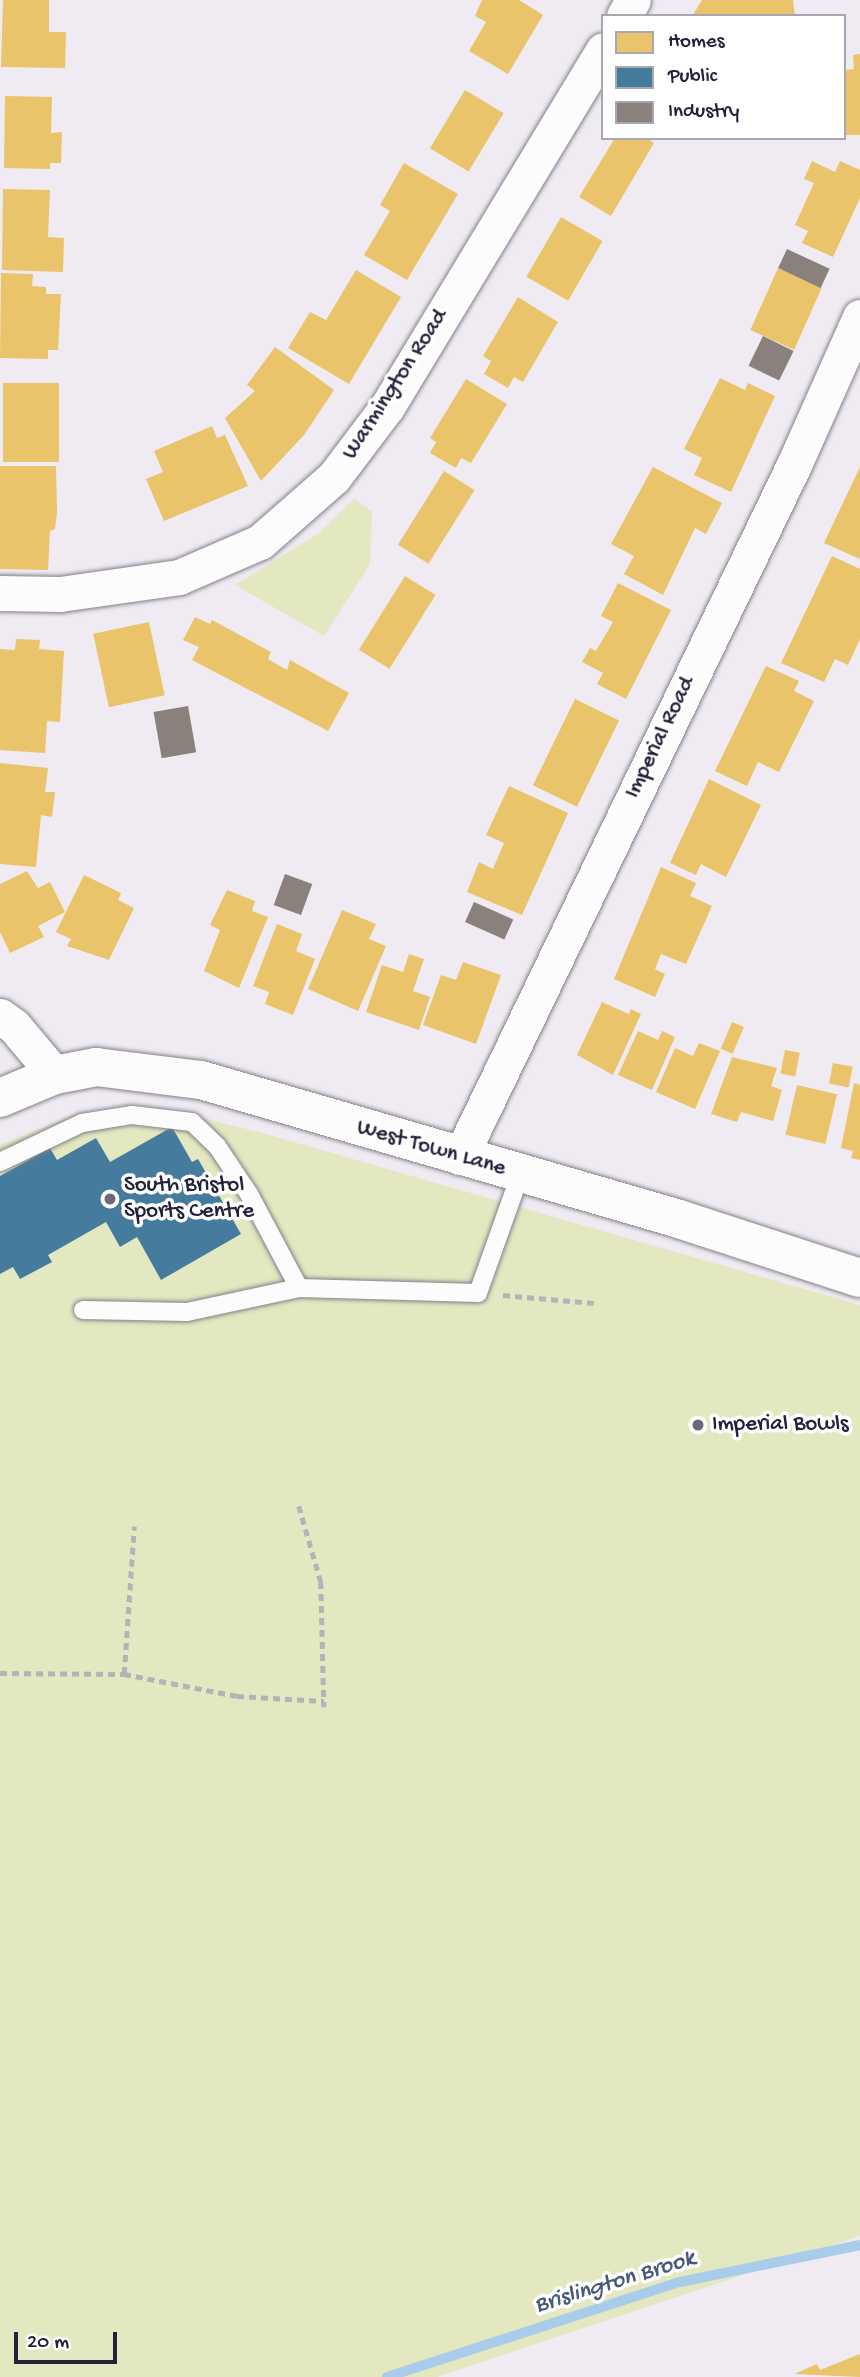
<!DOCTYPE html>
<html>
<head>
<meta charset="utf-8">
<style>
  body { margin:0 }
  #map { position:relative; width:860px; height:2377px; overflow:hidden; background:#f0ebf2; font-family:"Gochi Hand",sans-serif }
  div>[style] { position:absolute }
  .green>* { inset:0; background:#e3e8c0 }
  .homes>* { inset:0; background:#e9c46a; transform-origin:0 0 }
  .public>* { inset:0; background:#457b9d }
  .industry>* { inset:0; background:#8a817c; transform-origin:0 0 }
  .stream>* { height:10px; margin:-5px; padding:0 5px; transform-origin:5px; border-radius:5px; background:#a9cceb }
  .path>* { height:4.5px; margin-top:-2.25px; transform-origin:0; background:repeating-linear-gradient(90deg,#b4b4b8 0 7px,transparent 0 12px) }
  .roads { filter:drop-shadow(0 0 2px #838189) drop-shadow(0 0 2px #838189) }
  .lane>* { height:18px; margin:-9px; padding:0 9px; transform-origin:9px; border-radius:9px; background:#fdfcfd }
  .street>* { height:35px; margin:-17.5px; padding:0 17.5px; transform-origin:17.5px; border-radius:17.5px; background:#fdfcfd }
  .secondary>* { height:38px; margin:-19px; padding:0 19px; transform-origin:19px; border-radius:19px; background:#fdfcfd }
  .dots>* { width:19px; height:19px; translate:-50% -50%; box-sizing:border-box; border:4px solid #fff; border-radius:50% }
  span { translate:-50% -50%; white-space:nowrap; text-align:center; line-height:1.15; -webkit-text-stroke:7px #fff; paint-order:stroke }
  .street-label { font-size:23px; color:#22223b }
  .poi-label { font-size:23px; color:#22223b }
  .left { translate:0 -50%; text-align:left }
  .water-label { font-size:24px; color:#475978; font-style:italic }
  .legend { position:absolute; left:601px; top:14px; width:245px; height:126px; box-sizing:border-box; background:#fff; border:2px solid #a7a7b1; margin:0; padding:9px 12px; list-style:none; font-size:21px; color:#22223b }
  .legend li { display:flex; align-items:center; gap:14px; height:35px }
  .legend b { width:35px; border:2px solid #a7a7b1 }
  .scale { position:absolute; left:14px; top:2332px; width:103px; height:32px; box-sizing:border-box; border:4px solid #22223b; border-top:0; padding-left:9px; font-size:21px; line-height:24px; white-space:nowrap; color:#22223b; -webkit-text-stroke:5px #fff; paint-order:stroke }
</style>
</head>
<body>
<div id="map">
  <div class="green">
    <i style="clip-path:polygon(354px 499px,372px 511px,370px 564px,324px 636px,235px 585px,318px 534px)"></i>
    <i style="clip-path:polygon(159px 1108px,259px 1132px,860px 1305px,860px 2236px,437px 2377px,0 2377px,0 1145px,82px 1112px)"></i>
  </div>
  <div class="homes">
    <i style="clip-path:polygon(3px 0,49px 0,49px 32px,66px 32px,65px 68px,1px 67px)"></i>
    <i style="clip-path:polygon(482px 0,519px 0,543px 15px,508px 74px,469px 51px,486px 22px,475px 16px)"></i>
    <i style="clip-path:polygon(702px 0,793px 0,795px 16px,697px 16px,694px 13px)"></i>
    <i style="clip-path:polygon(860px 54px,860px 135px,844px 135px,844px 70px,854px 69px,853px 55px)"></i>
    <i style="left:465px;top:90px;width:45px;height:68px;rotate:31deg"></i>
    <i style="clip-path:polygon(5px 96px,52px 97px,51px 133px,62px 132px,61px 163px,50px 163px,50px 169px,4px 168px)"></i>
    <i style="clip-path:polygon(615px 138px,647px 138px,654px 143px,611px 216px,579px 197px)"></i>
    <i style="clip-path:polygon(812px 161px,835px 172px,840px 161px,860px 170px,860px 198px,833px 257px,802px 243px,808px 231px,795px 225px,814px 183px,804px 179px)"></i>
    <i style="clip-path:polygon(404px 163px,458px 194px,407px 280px,364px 255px,390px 211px,380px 205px)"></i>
    <i style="clip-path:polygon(3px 189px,50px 190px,48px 237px,64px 238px,63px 272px,2px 270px)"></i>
    <i style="left:561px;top:217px;width:48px;height:69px;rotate:30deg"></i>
    <i style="left:778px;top:268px;width:48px;height:68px;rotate:24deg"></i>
    <i style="clip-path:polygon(356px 270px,401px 297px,349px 384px,288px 348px,310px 312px,326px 320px)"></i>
    <i style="clip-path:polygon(1px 273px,33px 274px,32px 286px,46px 287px,46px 294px,61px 294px,58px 350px,48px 350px,48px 359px,0 358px)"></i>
    <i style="clip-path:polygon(518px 297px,558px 322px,523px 382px,514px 377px,508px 388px,484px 374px,491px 361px,483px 356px)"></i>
    <i style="clip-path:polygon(275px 347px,334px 390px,304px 435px,261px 481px,225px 418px,255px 391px,247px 385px)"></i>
    <i style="clip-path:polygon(720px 378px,745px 390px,748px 383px,775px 396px,731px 492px,694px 475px,702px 458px,684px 449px)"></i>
    <i style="clip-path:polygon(466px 379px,507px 404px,471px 463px,461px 458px,456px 468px,430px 453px,436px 442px,430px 438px)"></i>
    <i style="left:3px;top:383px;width:56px;height:79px"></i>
    <i style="clip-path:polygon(212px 426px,217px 438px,225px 435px,248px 486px,164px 521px,146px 479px,163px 472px,154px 451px)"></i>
    <i style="clip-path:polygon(0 466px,56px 466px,57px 512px,55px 529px,50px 531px,48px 570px,0 569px)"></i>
    <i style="clip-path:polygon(653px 467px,722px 503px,706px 534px,695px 528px,663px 595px,624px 574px,634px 556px,611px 544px)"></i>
    <i style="clip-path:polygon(860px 467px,860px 559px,824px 543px)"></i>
    <i style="left:444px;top:471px;width:36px;height:87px;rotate:32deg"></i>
    <i style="clip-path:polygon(832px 556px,860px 569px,860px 639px,848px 665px,835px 659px,824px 682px,781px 663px)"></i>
    <i style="left:405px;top:576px;width:36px;height:87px;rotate:32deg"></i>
    <i style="clip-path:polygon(618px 583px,671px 610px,626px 699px,597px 684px,603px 673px,582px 662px,590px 648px,596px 651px,613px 622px,601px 616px)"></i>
    <i style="clip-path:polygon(195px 617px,210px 624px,212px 620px,271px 652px,268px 659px,287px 670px,290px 660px,349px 693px,328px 731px,192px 660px,199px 647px,183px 640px)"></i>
    <i style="left:149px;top:622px;width:75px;height:57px;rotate:78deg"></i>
    <i style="clip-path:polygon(16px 639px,40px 640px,39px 649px,64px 651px,60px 722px,47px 721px,45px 753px,0 750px,0 649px,15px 650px)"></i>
    <i style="clip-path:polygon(766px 666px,799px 681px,794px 691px,814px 701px,779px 772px,758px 762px,747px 786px,715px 771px)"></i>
    <i style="left:575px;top:699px;width:49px;height:96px;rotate:26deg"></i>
    <i style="clip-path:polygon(0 763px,48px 768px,45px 792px,55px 792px,52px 817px,41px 815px,36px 867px,0 864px)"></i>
    <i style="clip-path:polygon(709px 779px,761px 805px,726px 877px,701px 864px,696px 875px,670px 863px)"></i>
    <i style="clip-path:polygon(509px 786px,568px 813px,522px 915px,467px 892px,479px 862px,493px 869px,504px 843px,486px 835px)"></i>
    <i style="clip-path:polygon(661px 867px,696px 883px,690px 896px,712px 906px,686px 964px,661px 954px,655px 969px,665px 974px,655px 997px,614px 979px)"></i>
    <i style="clip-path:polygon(27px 871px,38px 888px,50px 882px,65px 912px,38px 926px,44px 937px,10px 953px,0 932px,0 884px)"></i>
    <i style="clip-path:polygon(84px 875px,121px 893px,118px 900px,134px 908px,109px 960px,67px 946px,71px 939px,56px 932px)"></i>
    <i style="clip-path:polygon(227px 890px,255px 901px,252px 911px,268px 917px,239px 988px,204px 971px,220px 930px,210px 925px)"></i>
    <i style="clip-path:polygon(342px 910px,376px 924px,369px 939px,386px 946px,358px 1011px,308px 989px)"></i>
    <i style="clip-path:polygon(277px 924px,302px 934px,296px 951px,315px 959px,293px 1015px,265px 1004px,269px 992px,253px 986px)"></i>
    <i style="clip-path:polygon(409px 954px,424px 959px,413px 991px,430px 997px,419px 1030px,366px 1012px,382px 965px,403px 972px)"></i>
    <i style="clip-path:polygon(463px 962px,501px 975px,476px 1044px,423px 1025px,441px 975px,456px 980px)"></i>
    <i style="clip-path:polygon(602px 1002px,629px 1014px,631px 1009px,641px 1014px,613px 1075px,577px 1055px)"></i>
    <i style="left:732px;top:1022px;width:13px;height:29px;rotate:23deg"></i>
    <i style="clip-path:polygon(638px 1031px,658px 1040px,662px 1031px,675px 1037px,652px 1090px,618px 1075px)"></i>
    <i style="clip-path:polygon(699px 1043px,720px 1051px,695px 1109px,656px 1092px,675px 1048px,693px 1056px)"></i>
    <i style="left:785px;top:1050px;width:15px;height:24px;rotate:11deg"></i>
    <i style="clip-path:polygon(732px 1057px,777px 1068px,771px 1086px,782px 1090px,773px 1121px,741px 1112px,737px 1122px,711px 1114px)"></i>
    <i style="left:833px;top:1063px;width:20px;height:21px;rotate:11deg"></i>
    <i style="clip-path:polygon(854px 1083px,860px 1085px,860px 1160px,851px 1158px,853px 1151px,841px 1148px)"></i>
    <i style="left:797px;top:1085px;width:41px;height:51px;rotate:13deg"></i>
    <i style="clip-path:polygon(860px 2354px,860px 2377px,794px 2374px,817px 2364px,820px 2370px)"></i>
  </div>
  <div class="public">
    <i style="clip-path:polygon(172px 1127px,192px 1162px,198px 1159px,241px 1234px,161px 1280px,137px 1237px,120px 1247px,106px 1222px,48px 1255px,52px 1262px,20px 1279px,13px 1267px,0 1274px,0 1176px,50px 1148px,57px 1160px,96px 1138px,110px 1162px)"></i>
  </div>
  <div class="industry">
    <i style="left:787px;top:249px;width:47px;height:21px;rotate:25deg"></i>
    <i style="left:763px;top:336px;width:34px;height:33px;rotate:26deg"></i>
    <i style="left:188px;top:706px;width:47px;height:35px;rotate:80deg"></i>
    <i style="left:285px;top:874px;width:29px;height:33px;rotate:20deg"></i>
    <i style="left:474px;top:902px;width:43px;height:22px;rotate:24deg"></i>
  </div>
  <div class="stream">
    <i style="left:387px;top:2377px;width:308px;rotate:-18deg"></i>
    <i style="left:680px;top:2282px;width:184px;rotate:-11.6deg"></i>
  </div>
  <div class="path">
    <i style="left:503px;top:1295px;width:91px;rotate:5deg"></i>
    <i style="left:299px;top:1506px;width:79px;rotate:73.9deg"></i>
    <i style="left:321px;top:1582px;width:125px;rotate:88.6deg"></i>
    <i style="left:0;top:1673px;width:124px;rotate:0.5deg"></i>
    <i style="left:124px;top:1674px;width:148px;rotate:-86.1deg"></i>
    <i style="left:124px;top:1674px;width:115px;rotate:11deg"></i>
    <i style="left:237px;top:1696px;width:87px;rotate:3.3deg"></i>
  </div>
  <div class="roads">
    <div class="lane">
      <i style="left:0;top:1162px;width:91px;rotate:-25.4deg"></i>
      <i style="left:82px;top:1123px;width:51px;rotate:-9.1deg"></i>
      <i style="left:132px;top:1115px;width:60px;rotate:6.7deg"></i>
      <i style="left:192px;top:1122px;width:35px;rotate:44deg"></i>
      <i style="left:217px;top:1146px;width:58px;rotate:56.3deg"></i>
      <i style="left:249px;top:1194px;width:106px;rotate:62deg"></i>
      <i style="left:83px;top:1310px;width:104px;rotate:1.1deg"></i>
      <i style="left:187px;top:1312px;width:115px;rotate:-12.1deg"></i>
      <i style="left:299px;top:1288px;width:179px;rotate:1.6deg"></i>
      <i style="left:478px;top:1293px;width:125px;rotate:-70.4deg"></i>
    </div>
    <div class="street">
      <i style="left:624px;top:16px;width:18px;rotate:-61deg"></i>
      <i style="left:0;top:593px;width:60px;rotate:1deg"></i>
      <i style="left:60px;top:594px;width:120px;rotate:-8.1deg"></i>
      <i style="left:179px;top:577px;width:88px;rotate:-23.4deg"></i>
      <i style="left:260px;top:542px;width:98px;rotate:-41.3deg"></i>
      <i style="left:334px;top:477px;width:88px;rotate:-52.9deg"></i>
      <i style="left:387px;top:407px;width:417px;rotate:-58.8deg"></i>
      <i style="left:0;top:1016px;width:17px;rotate:36deg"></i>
      <i style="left:14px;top:1026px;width:64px;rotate:50.1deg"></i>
      <i style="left:460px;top:1157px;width:768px;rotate:-64.24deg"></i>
      <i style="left:794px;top:465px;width:162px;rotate:-66deg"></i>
    </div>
    <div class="secondary">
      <i style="left:0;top:1098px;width:60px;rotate:-22.7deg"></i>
      <i style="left:55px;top:1075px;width:42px;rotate:-11deg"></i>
      <i style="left:96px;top:1067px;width:106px;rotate:7.1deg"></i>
      <i style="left:201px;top:1080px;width:498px;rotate:16.2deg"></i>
      <i style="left:679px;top:1219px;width:190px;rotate:18.1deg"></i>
    </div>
  </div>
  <div class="dots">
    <i style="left:110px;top:1199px;background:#6a687b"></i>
    <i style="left:698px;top:1425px;background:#6a687b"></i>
  </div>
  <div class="street-label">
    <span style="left:396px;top:385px;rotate:-57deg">Warmington Road</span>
    <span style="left:661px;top:738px;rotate:-64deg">Imperial Road</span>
    <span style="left:431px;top:1149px;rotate:16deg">West Town Lane</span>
  </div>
  <div class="poi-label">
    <span class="left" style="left:124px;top:1199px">South Bristol<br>Sports Centre</span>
    <span class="left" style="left:712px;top:1425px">Imperial Bowls</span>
  </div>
  <div class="water-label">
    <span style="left:615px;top:2283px;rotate:-17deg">Brislington Brook</span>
  </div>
  <ul class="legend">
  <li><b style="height:19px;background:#e9c46a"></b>Homes</li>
  <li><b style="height:19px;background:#457b9d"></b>Public</li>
  <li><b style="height:19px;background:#8a817c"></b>Industry</li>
  </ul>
  <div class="scale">20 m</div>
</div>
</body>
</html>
